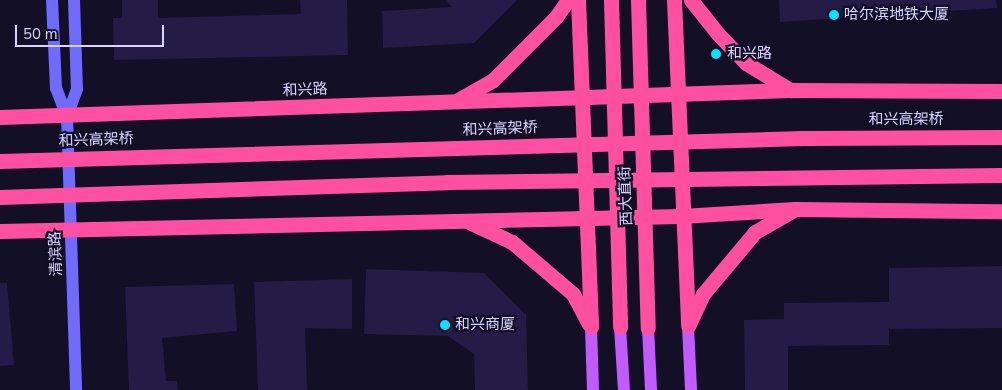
<!DOCTYPE html>
<html>
<head>
<meta charset="utf-8">
<style>
  body { margin:0 }
  #map { position:relative; width:1002px; height:390px; overflow:hidden; background:#130f26; font-family:"Nunito Sans","Noto Sans SC",sans-serif }
  div>[style] { position:absolute }
  .building>* { inset:0; background:#241b47 }
  .secondary>* { height:12px; margin:-6px; padding:0 6px; transform-origin:6px; border-radius:6px; background:#6f6bff }
  .primary>* { height:12px; margin:-6px; padding:0 6px; transform-origin:6px; border-radius:6px; background:#c25bff }
  .highway>* { height:15px; margin:-7.5px; padding:0 7.5px; transform-origin:7.5px; border-radius:7.5px; background:#ff4fa3 }
  .highway-bridge>* { height:15px; margin:-7.5px; padding:0 7.5px; transform-origin:7.5px; border-radius:7.5px; background:#ff4fa3 }
  .dots>* { width:14px; height:14px; translate:-50% -50%; box-sizing:border-box; border:2px solid #130f26; border-radius:50% }
  span { translate:-50% -50%; white-space:nowrap; text-align:center; line-height:1.15; -webkit-text-stroke:4.5px #130f26; paint-order:stroke }
  .poi-label { font-size:15px; color:#d9d4ff }
  .left { translate:0 -50%; text-align:left }
  .street-label { font-size:15px; color:#d9d4ff }
  .scale { position:absolute; left:15px; top:25px; width:149px; height:22px; box-sizing:border-box; border:2px solid #d9d4ff; border-top:0; padding-left:6px; font-size:15px; line-height:18px; white-space:nowrap; color:#d9d4ff; -webkit-text-stroke:4px #130f26; paint-order:stroke }
</style>
</head>
<body>
<div id="map">
  <div class="building">
    <i style="clip-path:polygon(122px 0,158px 0,158px 18px,301px 14px,300px 0,347px 0,348px 55px,114px 60px,113px 18px,122px 18px)"></i>
    <i style="clip-path:polygon(445px 0,517px 0,474px 43px,383px 48px,382px 11px,452px 7px)"></i>
    <i style="clip-path:polygon(779px 0,996px 0,997px 8px,780px 22px)"></i>
    <i style="clip-path:polygon(1002px 266px,1002px 328px,889px 329px,889px 345px,788px 346px,788px 390px,745px 390px,744px 320px,784px 319px,784px 303px,889px 302px,889px 268px)"></i>
    <i style="clip-path:polygon(366px 269px,484px 273px,526px 315px,528px 390px,475px 390px,474px 354px,448px 336px,364px 334px)"></i>
    <i style="clip-path:polygon(352px 279px,352px 329px,305px 328px,307px 390px,258px 390px,254px 282px)"></i>
    <i style="clip-path:polygon(0 283px,7px 283px,14px 365px,0 366px)"></i>
    <i style="clip-path:polygon(234px 284px,237px 331px,162px 338px,166px 381px,177px 381px,178px 390px,129px 390px,125px 287px)"></i>
  </div>
  <div class="secondary">
    <i style="left:52px;top:0;width:88px;rotate:87.4deg"></i>
    <i style="left:56px;top:88px;width:30px;rotate:69deg"></i>
    <i style="left:74px;top:0;width:89px;rotate:88.1deg"></i>
    <i style="left:77px;top:89px;width:29px;rotate:110deg"></i>
    <i style="left:67px;top:116px;width:274px;rotate:88.1deg"></i>
  </div>
  <div class="primary">
    <i style="left:688px;top:326px;width:64px;rotate:87.3deg"></i>
    <i style="left:591px;top:327px;width:63px;rotate:88.2deg"></i>
    <i style="left:620px;top:327px;width:63px;rotate:86.4deg"></i>
    <i style="left:648px;top:328px;width:62px;rotate:87.2deg"></i>
  </div>
  <div class="highway">
    <i style="left:578px;top:0;width:327px;rotate:87.7deg"></i>
    <i style="left:674px;top:0;width:326px;rotate:87.5deg"></i>
    <i style="left:691px;top:0;width:43px;rotate:51.5deg"></i>
    <i style="left:718px;top:34px;width:40px;rotate:46deg"></i>
    <i style="left:746px;top:63px;width:52px;rotate:31.5deg"></i>
    <i style="left:458px;top:100px;width:40px;rotate:-29.7deg"></i>
    <i style="left:493px;top:80px;width:89px;rotate:-45deg"></i>
    <i style="left:556px;top:17px;width:21px;rotate:-55deg"></i>
    <i style="left:0;top:117px;width:790px;rotate:-1.96deg"></i>
    <i style="left:790px;top:90px;width:212px;rotate:0.3deg"></i>
    <i style="left:471px;top:223px;width:45px;rotate:24.9deg"></i>
    <i style="left:512px;top:242px;width:80px;rotate:40.4deg"></i>
    <i style="left:573px;top:294px;width:34px;rotate:62deg"></i>
    <i style="left:0;top:231px;width:681px;rotate:-1.26deg"></i>
    <i style="left:681px;top:216px;width:114px;rotate:-3.5deg"></i>
    <i style="left:795px;top:209px;width:207px;rotate:0.6deg"></i>
    <i style="left:689px;top:324px;width:33px;rotate:-65deg"></i>
    <i style="left:703px;top:294px;width:81px;rotate:-50deg"></i>
    <i style="left:755px;top:232px;width:43px;rotate:-29.6deg"></i>
  </div>
  <div class="highway-bridge">
    <i style="left:611px;top:0;width:327px;rotate:88.4deg"></i>
    <i style="left:638px;top:0;width:328px;rotate:88.3deg"></i>
    <i style="left:0;top:161px;width:803px;rotate:-1.64deg"></i>
    <i style="left:803px;top:138px;width:199px;rotate:-0.3deg"></i>
    <i style="left:0;top:197px;width:447px;rotate:-1.9deg"></i>
    <i style="left:447px;top:182px;width:555px;rotate:-0.72deg"></i>
  </div>
  <div class="dots">
    <i style="left:834px;top:15px;background:#00e5ff"></i>
    <i style="left:716px;top:54px;background:#00e5ff"></i>
    <i style="left:445px;top:325px;background:#00e5ff"></i>
  </div>
  <div class="poi-label">
    <span class="left" style="left:844px;top:15px">哈尔滨地铁大厦</span>
    <span class="left" style="left:727px;top:54px">和兴路</span>
    <span class="left" style="left:455px;top:325px">和兴商厦</span>
  </div>
  <div class="street-label">
    <span style="left:305px;top:90px;rotate:-2deg">和兴路</span>
    <span style="left:906px;top:120px">和兴高架桥</span>
    <span style="left:500px;top:129px;rotate:-2deg">和兴高架桥</span>
    <span style="left:96px;top:140px;rotate:-2deg">和兴高架桥</span>
    <span style="left:626px;top:196px;rotate:-92deg">西大直街</span>
    <span style="left:56px;top:254px;rotate:-92deg">清滨路</span>
  </div>
  <div class="scale">50 m</div>
</div>
</body>
</html>
